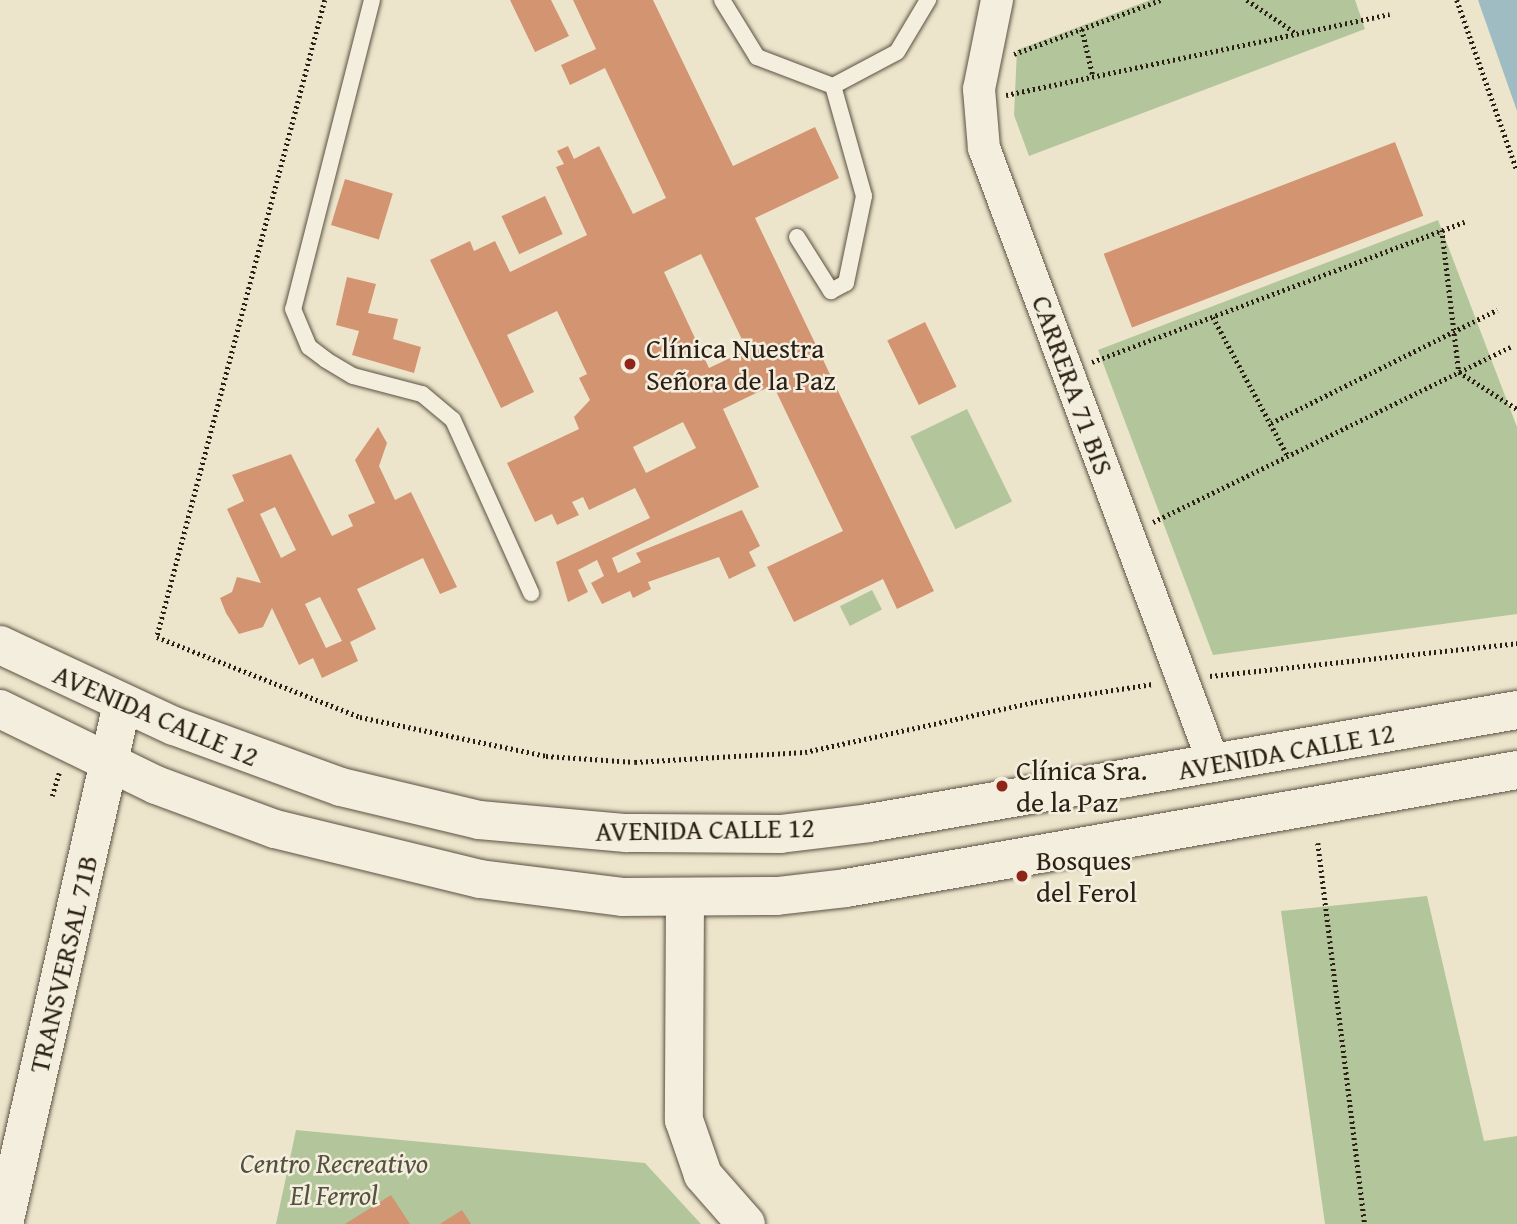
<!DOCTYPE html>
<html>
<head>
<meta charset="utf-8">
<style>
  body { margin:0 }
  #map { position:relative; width:1517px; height:1224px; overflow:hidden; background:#ede5cb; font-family:"Gentium Book Plus",serif }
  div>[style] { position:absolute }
  .green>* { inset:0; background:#b3c69b; transform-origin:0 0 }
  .water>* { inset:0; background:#a0bcc3 }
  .building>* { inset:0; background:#d39472; transform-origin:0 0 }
  .path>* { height:4.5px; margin-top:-2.25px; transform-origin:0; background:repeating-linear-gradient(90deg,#2c2016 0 2px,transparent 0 5.5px) }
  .roads { filter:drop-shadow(0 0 2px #5c5143) drop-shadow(0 0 2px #5c5143) }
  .service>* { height:16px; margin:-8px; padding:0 8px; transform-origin:8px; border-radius:8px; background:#f3eedd }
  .minor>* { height:32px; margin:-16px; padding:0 16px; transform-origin:16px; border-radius:16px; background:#f3eedd }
  .tertiary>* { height:38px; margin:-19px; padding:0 19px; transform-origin:19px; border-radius:19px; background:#f3eedd }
  .secondary>* { height:38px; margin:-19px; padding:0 19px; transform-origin:19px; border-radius:19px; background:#f3eedd }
  .dots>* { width:19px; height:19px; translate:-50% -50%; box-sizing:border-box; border:4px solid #f3eedd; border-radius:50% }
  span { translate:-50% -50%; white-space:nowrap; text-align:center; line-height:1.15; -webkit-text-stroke:5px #f3eedd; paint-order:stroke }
  .poi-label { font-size:28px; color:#2c2016 }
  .left { translate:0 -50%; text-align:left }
  .street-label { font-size:28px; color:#2c2016 }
  .park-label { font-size:28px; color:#54523e; font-style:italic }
</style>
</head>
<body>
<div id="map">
  <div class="green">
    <i style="clip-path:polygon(1150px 0,1355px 0,1365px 29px,1029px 156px,1014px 115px,1017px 50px)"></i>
    <i style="clip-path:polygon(1438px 220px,1517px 427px,1517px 614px,1213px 655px,1098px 350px)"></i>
    <i style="left:967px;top:409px;width:103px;height:63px;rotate:64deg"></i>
    <i style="left:872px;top:590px;width:22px;height:36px;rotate:63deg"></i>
    <i style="clip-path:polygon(1427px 896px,1484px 1141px,1517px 1136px,1517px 1224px,1325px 1224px,1281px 911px)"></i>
    <i style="clip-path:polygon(296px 1130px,645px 1163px,701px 1224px,276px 1224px)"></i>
  </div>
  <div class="water">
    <i style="clip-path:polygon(1478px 0,1517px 0,1517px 111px)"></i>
  </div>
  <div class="building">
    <i style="clip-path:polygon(510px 0,551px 0,569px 36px,535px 52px)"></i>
    <i style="clip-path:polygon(evenodd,573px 0,653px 0,733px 166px,815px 127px,839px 178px,755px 218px,934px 591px,897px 609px,883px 579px,794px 622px,767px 567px,843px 531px,773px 385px,723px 409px,759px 487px,612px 558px,618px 573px,641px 562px,636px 553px,742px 510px,760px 546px,749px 552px,756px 566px,729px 579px,719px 557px,648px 582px,651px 589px,633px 598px,630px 591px,602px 604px,591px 583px,604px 576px,597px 560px,578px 570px,588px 592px,568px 602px,556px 562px,650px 518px,635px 488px,589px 510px,583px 497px,572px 502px,579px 515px,557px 525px,552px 514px,535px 522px,507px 463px,579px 429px,574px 417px,590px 400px,579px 378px,587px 374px,557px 311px,507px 335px,534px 392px,501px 408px,430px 260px,470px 241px,474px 251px,495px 241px,510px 272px,587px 235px,556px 167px,564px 164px,557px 151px,568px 146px,574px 159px,599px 146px,633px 214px,666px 198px,605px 68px,570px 85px,561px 65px,596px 49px,573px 0,701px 254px,747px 350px,709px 368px,664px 272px,701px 254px,573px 0,683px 422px,696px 448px,646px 473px,633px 447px,683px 422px)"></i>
    <i style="left:1395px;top:142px;width:79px;height:312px;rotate:69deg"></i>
    <i style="left:345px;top:179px;width:50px;height:48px;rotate:17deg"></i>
    <i style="left:545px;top:196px;width:42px;height:48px;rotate:65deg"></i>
    <i style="clip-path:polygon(347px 277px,376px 284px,368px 313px,398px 319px,393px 339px,421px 347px,414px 373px,352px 355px,359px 331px,336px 325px)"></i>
    <i style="left:925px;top:322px;width:72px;height:42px;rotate:64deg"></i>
    <i style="clip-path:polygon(evenodd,378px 427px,387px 443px,379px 466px,395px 500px,411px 492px,457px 587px,440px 594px,423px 558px,357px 589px,376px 629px,350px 642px,358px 661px,322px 678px,313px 658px,299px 665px,272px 608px,263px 627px,239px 634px,226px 613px,220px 598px,232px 592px,237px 577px,261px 583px,227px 509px,244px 501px,232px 475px,291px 454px,332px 536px,353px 526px,348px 515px,375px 503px,355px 460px,378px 427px,275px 507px,296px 550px,281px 558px,260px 514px,275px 507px,378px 427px,320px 597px,342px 641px,326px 648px,305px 604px,320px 597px)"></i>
    <i style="clip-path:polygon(391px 1195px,410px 1224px,345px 1224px)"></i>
    <i style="clip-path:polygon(462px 1210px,471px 1224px,440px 1224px)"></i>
  </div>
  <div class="path">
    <i style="left:325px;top:0;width:659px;rotate:104.77deg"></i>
    <i style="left:157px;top:637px;width:218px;rotate:21.5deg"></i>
    <i style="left:360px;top:717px;width:190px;rotate:11.8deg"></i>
    <i style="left:546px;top:756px;width:89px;rotate:3.9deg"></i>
    <i style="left:635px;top:762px;width:170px;rotate:-3.4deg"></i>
    <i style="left:805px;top:752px;width:235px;rotate:-12.3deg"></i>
    <i style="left:1035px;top:702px;width:119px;rotate:-8.7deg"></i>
    <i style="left:1247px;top:0;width:59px;rotate:34deg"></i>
    <i style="left:1457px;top:0;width:180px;rotate:70.6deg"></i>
    <i style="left:1082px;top:29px;width:48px;rotate:76.8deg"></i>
    <i style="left:1014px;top:54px;width:157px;rotate:-20.2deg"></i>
    <i style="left:1006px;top:95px;width:392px;rotate:-11.9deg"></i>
    <i style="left:1442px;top:230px;width:143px;rotate:83.2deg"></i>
    <i style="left:1459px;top:372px;width:69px;rotate:32.5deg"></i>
    <i style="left:1213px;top:317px;width:158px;rotate:61.7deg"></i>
    <i style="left:1092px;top:362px;width:398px;rotate:-20.6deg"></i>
    <i style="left:1271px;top:423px;width:253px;rotate:-26.6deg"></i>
    <i style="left:1153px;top:522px;width:398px;rotate:-26.1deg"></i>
    <i style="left:1210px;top:676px;width:309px;rotate:-6.1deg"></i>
    <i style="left:52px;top:796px;width:24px;rotate:-73deg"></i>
    <i style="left:1318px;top:843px;width:384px;rotate:83deg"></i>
  </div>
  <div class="roads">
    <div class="service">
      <i style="left:372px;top:0;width:319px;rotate:104.3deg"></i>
      <i style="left:293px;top:309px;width:41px;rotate:67.2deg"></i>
      <i style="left:309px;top:347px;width:21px;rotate:37deg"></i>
      <i style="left:326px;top:360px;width:31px;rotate:31deg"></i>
      <i style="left:353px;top:376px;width:71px;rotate:14.6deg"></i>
      <i style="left:422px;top:394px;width:40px;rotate:40deg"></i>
      <i style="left:453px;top:420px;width:190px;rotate:65.7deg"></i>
      <i style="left:722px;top:0;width:67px;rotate:58.4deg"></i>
      <i style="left:757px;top:57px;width:81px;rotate:20.9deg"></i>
      <i style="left:833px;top:86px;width:72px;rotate:-28deg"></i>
      <i style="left:897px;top:52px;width:61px;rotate:-59.2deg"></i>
      <i style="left:797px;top:237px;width:64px;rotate:57.8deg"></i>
      <i style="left:831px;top:291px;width:17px;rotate:-28deg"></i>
      <i style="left:846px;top:283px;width:89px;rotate:-78.3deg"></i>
      <i style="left:864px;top:196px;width:114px;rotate:-105.7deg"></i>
    </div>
    <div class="minor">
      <i style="left:997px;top:0;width:91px;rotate:101.4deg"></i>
      <i style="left:979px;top:89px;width:59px;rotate:85.2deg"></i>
      <i style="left:984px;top:148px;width:658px;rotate:69.53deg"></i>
    </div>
    <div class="tertiary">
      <i style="left:685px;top:898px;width:222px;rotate:90.3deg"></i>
      <i style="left:684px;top:1120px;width:58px;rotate:70.9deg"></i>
      <i style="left:703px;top:1175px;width:65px;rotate:48.7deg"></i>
      <i style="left:4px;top:1224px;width:533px;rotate:-77.21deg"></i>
    </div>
    <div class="secondary">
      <i style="left:0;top:645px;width:192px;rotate:25deg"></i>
      <i style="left:174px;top:726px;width:178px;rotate:20.1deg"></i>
      <i style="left:341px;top:787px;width:142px;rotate:13.4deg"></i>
      <i style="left:479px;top:820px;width:148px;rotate:5.1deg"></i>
      <i style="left:626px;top:833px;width:154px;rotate:0.4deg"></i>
      <i style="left:780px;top:834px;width:90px;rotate:-7deg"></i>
      <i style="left:869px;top:823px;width:658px;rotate:-9.89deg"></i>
      <i style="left:0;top:709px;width:174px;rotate:26deg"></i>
      <i style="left:156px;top:785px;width:127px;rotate:20.3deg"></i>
      <i style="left:275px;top:829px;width:211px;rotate:13.7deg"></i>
      <i style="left:480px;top:879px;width:143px;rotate:7.2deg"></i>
      <i style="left:622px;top:897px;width:155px;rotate:-0.4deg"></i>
      <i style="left:777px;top:896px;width:69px;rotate:-6.6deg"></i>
      <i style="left:846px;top:888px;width:681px;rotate:-9.97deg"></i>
    </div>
  </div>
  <div class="dots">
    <i style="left:630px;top:364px;background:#8f2418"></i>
    <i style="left:1002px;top:786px;background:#8f2418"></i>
    <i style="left:1022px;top:876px;background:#8f2418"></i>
  </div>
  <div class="poi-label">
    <span class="left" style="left:646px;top:364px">Clínica Nuestra<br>Señora de la Paz</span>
    <span class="left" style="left:1016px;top:786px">Clínica Sra.<br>de la Paz</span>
    <span class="left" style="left:1036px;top:876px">Bosques<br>del Ferol</span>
  </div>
  <div class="street-label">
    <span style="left:1073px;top:385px;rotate:70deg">CARRERA 71 BIS</span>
    <span style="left:156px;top:715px;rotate:23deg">AVENIDA CALLE 12</span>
    <span style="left:1286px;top:751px;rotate:-10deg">AVENIDA CALLE 12</span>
    <span style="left:705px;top:829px;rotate:-1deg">AVENIDA CALLE 12</span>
    <span style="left:63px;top:964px;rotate:-77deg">TRANSVERSAL 71B</span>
  </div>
  <div class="park-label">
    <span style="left:334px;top:1179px">Centro Recreativo<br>El Ferrol</span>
  </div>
</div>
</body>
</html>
